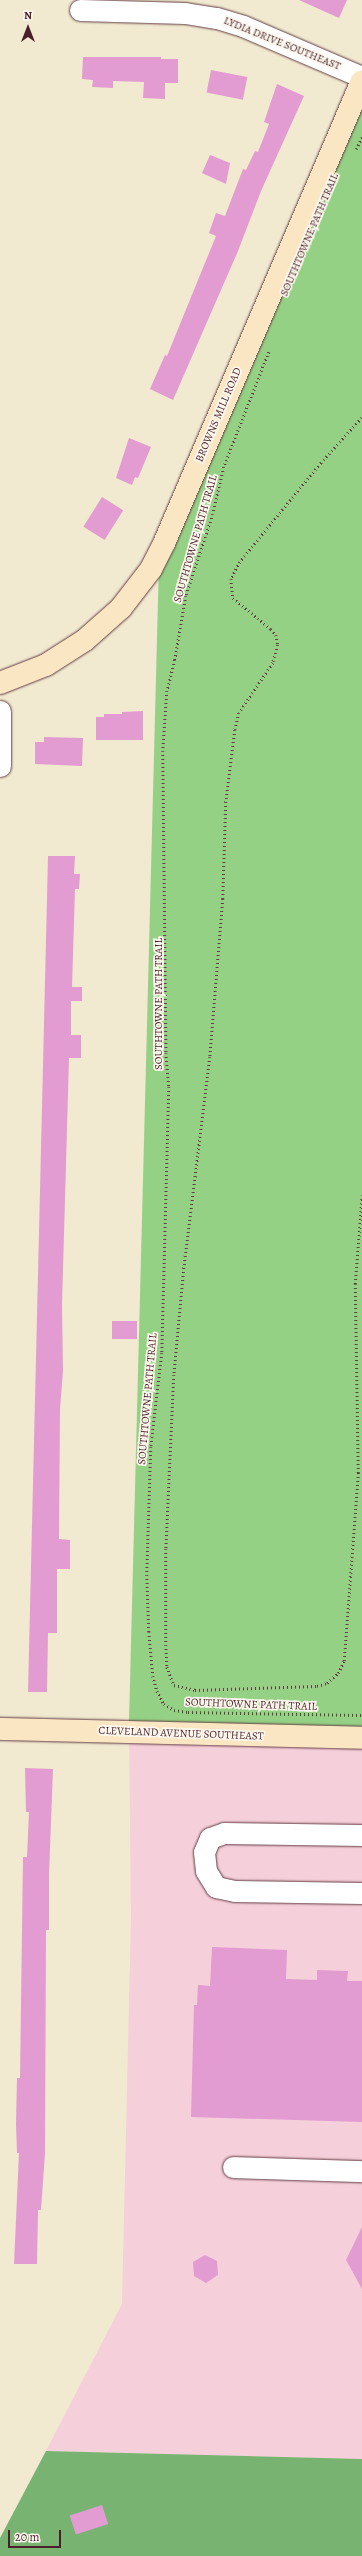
<!DOCTYPE html>
<html>
<head>
<meta charset="utf-8">
<style>
  body { margin:0 }
  #map { position:relative; width:362px; height:2556px; overflow:hidden; background:#f1e9d0; font-family:Alegreya,serif }
  div>[style] { position:absolute }
  .built>* { inset:0; background:#f5cfda }
  .green>* { inset:0; background:#95d185 }
  .forest>* { inset:0; background:#78b372 }
  .building>* { inset:0; background:#e29cd1; transform-origin:0 0 }
  .path>* { height:2.5px; margin-top:-1.25px; transform-origin:0; background:repeating-linear-gradient(90deg,#633d44 0 1px,transparent 0 4px) }
  .roads { filter:drop-shadow(0 0 1px #633d44) drop-shadow(0 0 1px #633d44) }
  .street>* { height:21px; margin:-10.5px; padding:0 10.5px; transform-origin:10.5px; border-radius:10.5px; background:#fff }
  .secondary>* { height:22px; margin:-11px; padding:0 11px; transform-origin:11px; border-radius:11px; background:#fbe6c4 }
  span { translate:-50% -50%; white-space:nowrap; text-align:center; line-height:1.15; -webkit-text-stroke:3.5px #fbf7ec; paint-order:stroke }
  .street-label { font-size:11px; color:#4a1f2b }
  .north { position:absolute; left:8px; top:8px; width:40px; height:40px; -webkit-text-stroke:3px #fbf7ec; paint-order:stroke; rotate:0deg; font-size:11px; font-weight:700; line-height:16px; text-align:center; color:#4a1f2b }
  .north::after { content:''; display:block; margin:auto; width:14px; height:18px; background:#4a1f2b; clip-path:polygon(50% 0,100% 100%,50% 72%,0 100%) }
  .scale { position:absolute; left:8px; top:2530px; width:53px; height:18px; box-sizing:border-box; border:2px solid #4a1f2b; border-top:0; padding-left:5px; font-size:12px; line-height:14px; white-space:nowrap; color:#4a1f2b; -webkit-text-stroke:3px #fbf7ec; paint-order:stroke }
</style>
</head>
<body>
<div id="map">
  <div class="built">
    <i style="clip-path:polygon(129px 1721px,362px 1743px,362px 2459px,46px 2451px,122px 2304px,131px 1919px)"></i>
  </div>
  <div class="green">
    <i style="clip-path:polygon(362px 90px,362px 1743px,129px 1721px,159px 561px)"></i>
  </div>
  <div class="forest">
    <i style="clip-path:polygon(46px 2451px,362px 2459px,362px 2556px,0 2556px,0 2538px)"></i>
  </div>
  <div class="building">
    <i style="clip-path:polygon(299px 0,347px 0,339px 18px)"></i>
    <i style="clip-path:polygon(83px 57px,161px 57px,161px 59px,178px 59px,178px 83px,165px 83px,165px 99px,143px 98px,144px 82px,113px 81px,113px 88px,92px 87px,93px 80px,82px 79px)"></i>
    <i style="left:211px;top:70px;width:37px;height:23px;rotate:11deg"></i>
    <i style="clip-path:polygon(277px 84px,304px 96px,261px 191px,238px 251px,173px 400px,150px 389px,165px 355px,167px 356px,216px 236px,209px 233px,216px 213px,225px 216px,243px 169px,246px 170px,255px 151px,258px 152px,269px 124px,264px 122px)"></i>
    <i style="clip-path:polygon(210px 155px,230px 163px,226px 184px,202px 173px)"></i>
    <i style="clip-path:polygon(129px 438px,151px 447px,138px 478px,135px 477px,132px 485px,116px 478px)"></i>
    <i style="left:102px;top:497px;width:25px;height:35px;rotate:32deg"></i>
    <i style="clip-path:polygon(143px 711px,143px 740px,96px 740px,96px 717px,104px 717px,104px 714px,122px 714px,122px 712px)"></i>
    <i style="clip-path:polygon(44px 737px,83px 738px,82px 766px,35px 764px,35px 742px,44px 742px)"></i>
    <i style="clip-path:polygon(48px 856px,75px 856px,74px 874px,80px 874px,79px 889px,75px 889px,72px 987px,82px 987px,82px 1001px,71px 1001px,71px 1035px,81px 1035px,81px 1058px,69px 1058px,62px 1305px,63px 1371px,60px 1409px,59px 1539px,70px 1540px,70px 1569px,57px 1569px,57px 1633px,48px 1633px,47px 1692px,28px 1692px)"></i>
    <i style="left:137px;top:1321px;width:18px;height:25px;rotate:90deg"></i>
    <i style="clip-path:polygon(25px 1768px,53px 1769px,49px 1874px,49px 1930px,46px 1930px,45px 2153px,41px 2210px,38px 2210px,37px 2264px,14px 2264px,19px 2153px,17px 2153px,16px 2124px,17px 2078px,20px 2078px,23px 1857px,27px 1857px,29px 1812px,26px 1812px)"></i>
    <i style="clip-path:polygon(212px 1947px,287px 1950px,286px 1979px,317px 1980px,317px 1970px,348px 1971px,347px 1981px,362px 1981px,362px 2122px,191px 2117px,194px 2005px,197px 2005px,198px 1985px,210px 1986px)"></i>
    <i style="clip-path:polygon(362px 2227px,362px 2289px,346px 2260px)"></i>
    <i style="clip-path:polygon(205px 2255px,217px 2261px,218px 2275px,206px 2283px,194px 2276px,193px 2262px)"></i>
    <i style="left:102px;top:2505px;width:20px;height:34px;rotate:72deg"></i>
  </div>
  <div class="path">
    <i style="left:356px;top:149px;width:13px;rotate:-63deg"></i>
    <i style="left:269px;top:352px;width:123px;rotate:111.4deg"></i>
    <i style="left:224px;top:467px;width:48px;rotate:103.2deg"></i>
    <i style="left:213px;top:514px;width:86px;rotate:108.2deg"></i>
    <i style="left:186px;top:596px;width:65px;rotate:99.8deg"></i>
    <i style="left:175px;top:660px;width:32px;rotate:104deg"></i>
    <i style="left:167px;top:691px;width:60px;rotate:93.8deg"></i>
    <i style="left:163px;top:751px;width:302px;rotate:89.4deg"></i>
    <i style="left:166px;top:1053px;width:34px;rotate:85deg"></i>
    <i style="left:169px;top:1087px;width:266px;rotate:91.5deg"></i>
    <i style="left:162px;top:1353px;width:95px;rotate:96.7deg"></i>
    <i style="left:151px;top:1447px;width:128px;rotate:91.8deg"></i>
    <i style="left:147px;top:1575px;width:57px;rotate:88deg"></i>
    <i style="left:149px;top:1632px;width:44px;rotate:84.8deg"></i>
    <i style="left:153px;top:1676px;width:16px;rotate:75deg"></i>
    <i style="left:157px;top:1691px;width:15px;rotate:62deg"></i>
    <i style="left:164px;top:1704px;width:12px;rotate:31deg"></i>
    <i style="left:174px;top:1710px;width:14px;rotate:8deg"></i>
    <i style="left:188px;top:1712px;width:174px;rotate:1deg"></i>
    <i style="left:362px;top:418px;width:61px;rotate:132.3deg"></i>
    <i style="left:321px;top:463px;width:128px;rotate:129.3deg"></i>
    <i style="left:240px;top:562px;width:19px;rotate:118deg"></i>
    <i style="left:231px;top:579px;width:19px;rotate:84deg"></i>
    <i style="left:233px;top:598px;width:49px;rotate:39.2deg"></i>
    <i style="left:271px;top:629px;width:8px;rotate:50deg"></i>
    <i style="left:276px;top:635px;width:10px;rotate:79deg"></i>
    <i style="left:278px;top:645px;width:19px;rotate:106deg"></i>
    <i style="left:273px;top:663px;width:60px;rotate:124.2deg"></i>
    <i style="left:239px;top:713px;width:17px;rotate:103deg"></i>
    <i style="left:235px;top:730px;width:73px;rotate:97.1deg"></i>
    <i style="left:226px;top:802px;width:97px;rotate:91.8deg"></i>
    <i style="left:223px;top:899px;width:159px;rotate:94.7deg"></i>
    <i style="left:210px;top:1057px;width:213px;rotate:97deg"></i>
    <i style="left:184px;top:1268px;width:107px;rotate:95.3deg"></i>
    <i style="left:174px;top:1375px;width:174px;rotate:92.6deg"></i>
    <i style="left:166px;top:1549px;width:96px;rotate:90deg"></i>
    <i style="left:166px;top:1645px;width:22px;rotate:87deg"></i>
    <i style="left:167px;top:1667px;width:19px;rotate:69deg"></i>
    <i style="left:174px;top:1685px;width:22px;rotate:13deg"></i>
    <i style="left:195px;top:1690px;width:122px;rotate:-1.9deg"></i>
    <i style="left:317px;top:1686px;width:10px;rotate:-17deg"></i>
    <i style="left:327px;top:1683px;width:15px;rotate:-42deg"></i>
    <i style="left:338px;top:1673px;width:13px;rotate:-63deg"></i>
    <i style="left:344px;top:1661px;width:189px;rotate:-85.7deg"></i>
    <i style="left:358px;top:1473px;width:189px;rotate:-90.9deg"></i>
    <i style="left:355px;top:1284px;width:89px;rotate:-85.5deg"></i>
  </div>
  <div class="roads">
    <div class="street">
      <i style="left:80px;top:10px;width:105px;rotate:1.6deg"></i>
      <i style="left:185px;top:13px;width:32px;rotate:9deg"></i>
      <i style="left:217px;top:18px;width:27px;rotate:17deg"></i>
      <i style="left:243px;top:26px;width:129px;rotate:23.2deg"></i>
      <i style="left:0;top:711px;width:55px;rotate:90deg"></i>
      <i style="left:362px;top:1835px;width:138px;rotate:-179.2deg"></i>
      <i style="left:224px;top:1833px;width:15px;rotate:160deg"></i>
      <i style="left:210px;top:1838px;width:15px;rotate:113deg"></i>
      <i style="left:204px;top:1852px;width:19px;rotate:84deg"></i>
      <i style="left:206px;top:1871px;width:19px;rotate:58deg"></i>
      <i style="left:216px;top:1887px;width:19px;rotate:12deg"></i>
      <i style="left:235px;top:1891px;width:127px;rotate:0.9deg"></i>
      <i style="left:233px;top:2167px;width:129px;rotate:1.8deg"></i>
    </div>
    <div class="secondary">
      <i style="left:0;top:683px;width:49px;rotate:-21.4deg"></i>
      <i style="left:46px;top:665px;width:46px;rotate:-32.7deg"></i>
      <i style="left:85px;top:640px;width:48px;rotate:-41.6deg"></i>
      <i style="left:121px;top:608px;width:49px;rotate:-52.4deg"></i>
      <i style="left:151px;top:569px;width:31px;rotate:-63deg"></i>
      <i style="left:165px;top:541px;width:500px;rotate:-66.82deg"></i>
      <i style="left:0;top:1729px;width:362px;rotate:1.4deg"></i>
    </div>
  </div>
  <div class="street-label">
    <span style="left:282px;top:44px;rotate:22deg">LYDIA DRIVE SOUTHEAST</span>
    <span style="left:310px;top:235px;rotate:-67deg">SOUTHTOWNE PATH TRAIL</span>
    <span style="left:219px;top:415px;rotate:-67deg">BROWNS MILL ROAD</span>
    <span style="left:196px;top:539px;rotate:-74deg">SOUTHTOWNE PATH TRAIL</span>
    <span style="left:159px;top:1004px;rotate:-90deg">SOUTHTOWNE PATH TRAIL</span>
    <span style="left:148px;top:1399px;rotate:-85deg">SOUTHTOWNE PATH TRAIL</span>
    <span style="left:251px;top:1705px;rotate:2deg">SOUTHTOWNE PATH TRAIL</span>
    <span style="left:181px;top:1734px;rotate:2deg">CLEVELAND AVENUE SOUTHEAST</span>
  </div>
  <div class="north">N</div>
  <div class="scale">20 m</div>
</div>
</body>
</html>
